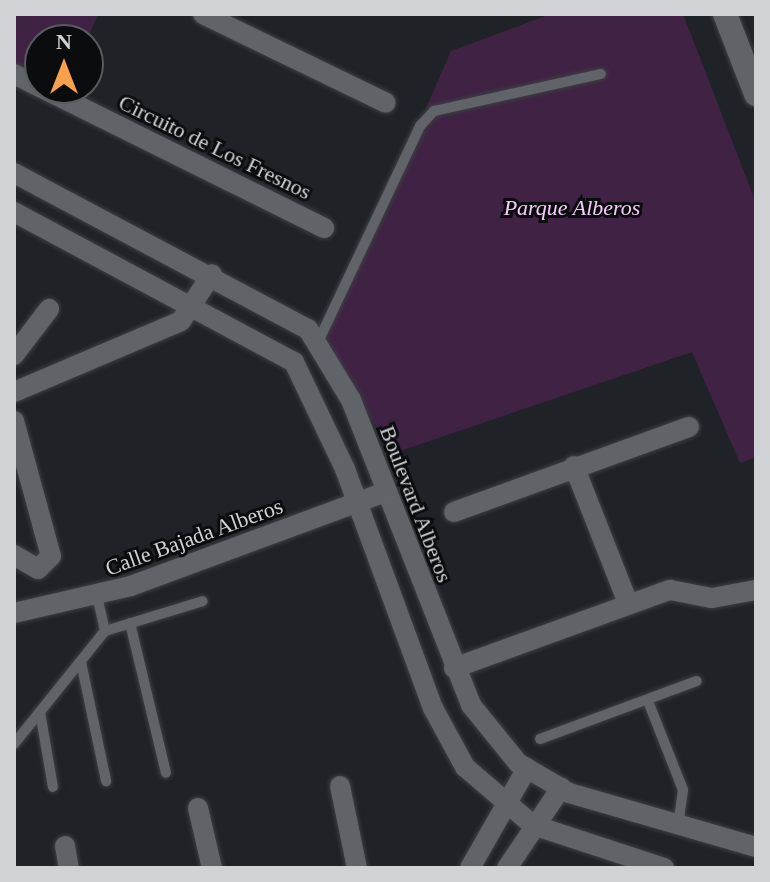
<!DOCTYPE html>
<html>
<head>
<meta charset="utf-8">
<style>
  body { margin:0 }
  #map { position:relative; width:770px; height:882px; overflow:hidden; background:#1f2327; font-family:Georgia,serif }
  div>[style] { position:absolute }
  .green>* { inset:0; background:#402344 }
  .roads { filter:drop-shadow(0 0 2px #3d3f43) drop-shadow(0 0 2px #3d3f43) }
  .service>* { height:10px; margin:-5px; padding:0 5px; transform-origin:5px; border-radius:5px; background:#606469 }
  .minor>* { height:20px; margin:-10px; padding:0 10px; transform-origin:10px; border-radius:10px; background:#606469 }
  .tertiary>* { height:24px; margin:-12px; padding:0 12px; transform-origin:12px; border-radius:12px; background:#606469 }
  span { translate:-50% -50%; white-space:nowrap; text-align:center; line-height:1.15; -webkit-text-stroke:6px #0a0c0e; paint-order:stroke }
  .street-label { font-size:22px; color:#d0d2d5 }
  .park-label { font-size:22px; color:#f7cbfd; font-style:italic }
  .frame { position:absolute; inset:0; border:16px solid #d0d2d5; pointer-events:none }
  .north { position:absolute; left:24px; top:24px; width:80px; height:80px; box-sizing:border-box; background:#0a0c0e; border:2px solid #595b5e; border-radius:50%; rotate:0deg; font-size:22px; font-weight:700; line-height:32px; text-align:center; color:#d0d2d5 }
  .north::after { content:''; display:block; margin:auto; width:28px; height:36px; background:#f9a04c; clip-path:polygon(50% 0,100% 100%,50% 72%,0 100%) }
</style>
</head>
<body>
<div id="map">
  <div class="green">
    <i style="clip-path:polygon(14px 14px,98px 14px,87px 40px,40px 40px,40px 77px,14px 64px)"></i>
    <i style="clip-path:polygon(551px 14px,683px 14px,756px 203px,756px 457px,740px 463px,692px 352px,391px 454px,326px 337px,451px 51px)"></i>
  </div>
  <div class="roads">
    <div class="service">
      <i style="left:318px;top:342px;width:239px;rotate:-64.7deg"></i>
      <i style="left:420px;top:126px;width:21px;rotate:-47deg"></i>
      <i style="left:434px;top:111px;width:171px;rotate:-12.5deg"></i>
      <i style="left:97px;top:596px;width:36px;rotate:77deg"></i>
      <i style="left:130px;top:623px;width:154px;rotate:76.5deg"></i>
      <i style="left:81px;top:662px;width:122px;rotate:78.1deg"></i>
      <i style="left:648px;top:701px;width:96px;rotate:68.5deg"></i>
      <i style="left:683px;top:790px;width:35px;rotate:98deg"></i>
      <i style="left:40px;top:712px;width:76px;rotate:80.2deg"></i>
      <i style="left:540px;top:739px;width:167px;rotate:-20.3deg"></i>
      <i style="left:14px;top:744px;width:145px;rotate:-51.2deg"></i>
      <i style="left:105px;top:631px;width:102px;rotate:-17deg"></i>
    </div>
    <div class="minor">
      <i style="left:203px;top:14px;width:203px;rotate:25.9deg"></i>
      <i style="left:14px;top:74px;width:29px;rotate:27deg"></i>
      <i style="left:42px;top:88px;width:315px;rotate:26.4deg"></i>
      <i style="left:14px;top:173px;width:333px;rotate:28deg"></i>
      <i style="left:308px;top:329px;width:83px;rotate:58.8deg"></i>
      <i style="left:351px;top:400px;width:328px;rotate:68.5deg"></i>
      <i style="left:471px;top:705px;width:75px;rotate:51deg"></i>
      <i style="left:518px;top:763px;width:59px;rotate:30.5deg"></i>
      <i style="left:569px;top:793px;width:195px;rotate:16.1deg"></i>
      <i style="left:14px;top:212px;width:318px;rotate:28.2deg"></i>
      <i style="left:294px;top:362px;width:119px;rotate:64.5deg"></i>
      <i style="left:345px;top:469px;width:255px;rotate:69.8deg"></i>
      <i style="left:433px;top:708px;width:67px;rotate:61.5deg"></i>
      <i style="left:465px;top:767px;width:89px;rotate:40.5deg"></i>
      <i style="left:533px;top:825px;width:138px;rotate:18.2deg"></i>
      <i style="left:14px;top:355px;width:58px;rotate:-52.7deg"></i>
      <i style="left:14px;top:392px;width:181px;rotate:-23deg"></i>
      <i style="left:181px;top:321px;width:56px;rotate:-56.6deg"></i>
      <i style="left:14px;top:421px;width:140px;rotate:74.7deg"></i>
      <i style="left:51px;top:556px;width:18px;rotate:135deg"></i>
      <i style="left:38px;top:569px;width:28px;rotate:-150deg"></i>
      <i style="left:574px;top:466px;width:147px;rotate:68.5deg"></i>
      <i style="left:454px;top:512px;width:250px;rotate:-19.9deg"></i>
      <i style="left:14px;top:613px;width:120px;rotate:-13deg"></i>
      <i style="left:131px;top:586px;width:271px;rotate:-20.3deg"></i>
      <i style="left:454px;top:668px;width:230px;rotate:-19.9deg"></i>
      <i style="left:670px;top:590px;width:43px;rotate:10.8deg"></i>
      <i style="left:712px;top:598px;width:45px;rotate:-10.3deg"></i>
      <i style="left:340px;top:786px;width:84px;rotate:78.3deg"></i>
      <i style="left:198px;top:808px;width:62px;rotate:76.9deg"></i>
      <i style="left:65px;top:846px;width:22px;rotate:80deg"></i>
      <i style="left:470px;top:868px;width:115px;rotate:-60.3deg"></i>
      <i style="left:507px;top:868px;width:97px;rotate:-56deg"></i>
    </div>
    <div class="tertiary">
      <i style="left:725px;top:14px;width:86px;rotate:68.8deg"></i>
    </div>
  </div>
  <div class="street-label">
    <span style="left:215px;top:147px;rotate:26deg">Circuito de Los Fresnos</span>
    <span style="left:416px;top:504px;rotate:69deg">Boulevard Alberos</span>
    <span style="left:194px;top:537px;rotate:-20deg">Calle Bajada Alberos</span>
  </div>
  <div class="park-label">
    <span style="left:572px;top:208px">Parque Alberos</span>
  </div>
  <div class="frame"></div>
  <div class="north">N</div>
</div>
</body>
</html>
